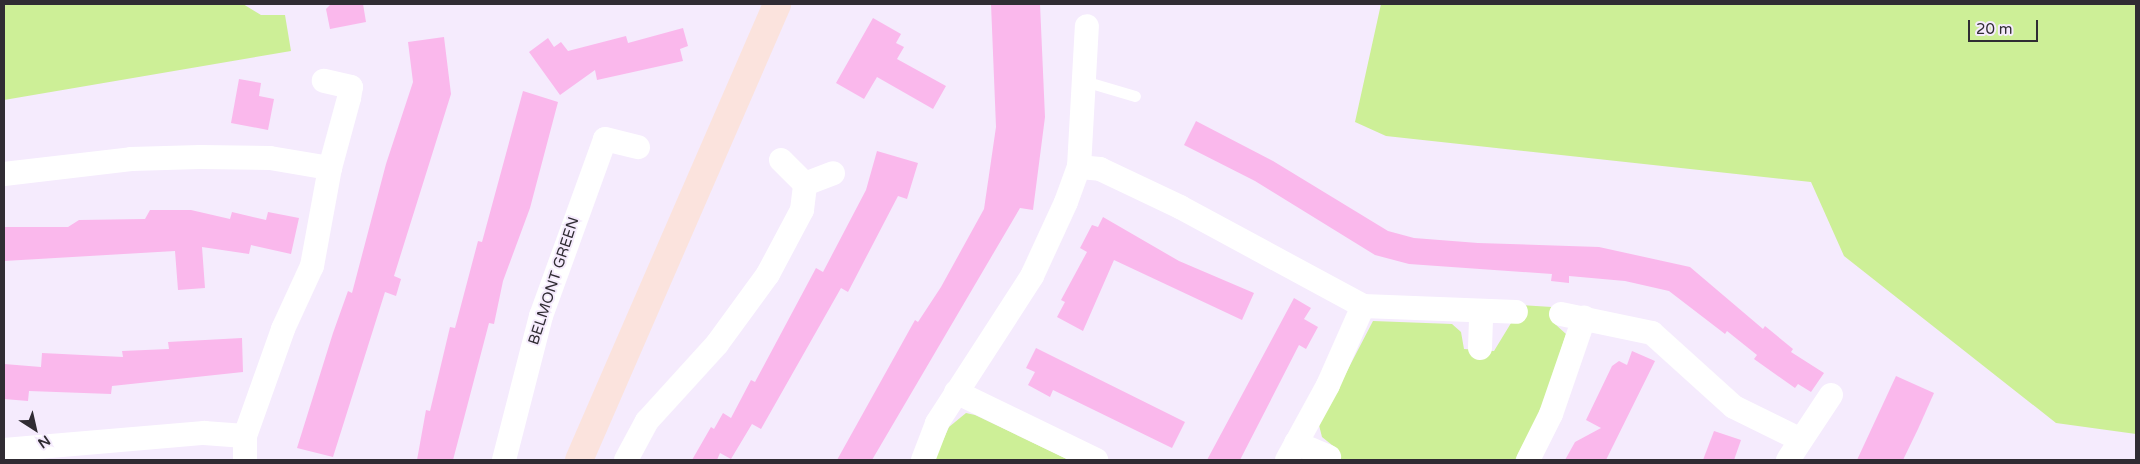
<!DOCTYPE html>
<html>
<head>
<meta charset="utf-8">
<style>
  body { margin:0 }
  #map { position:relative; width:2140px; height:464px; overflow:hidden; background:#f5ebfd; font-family:"Varela Round",sans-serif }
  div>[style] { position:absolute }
  .green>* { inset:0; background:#cdef97 }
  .building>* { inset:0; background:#fab8ec }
  .lane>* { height:11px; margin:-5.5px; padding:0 5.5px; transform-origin:5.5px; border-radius:5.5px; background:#fff }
  .street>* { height:24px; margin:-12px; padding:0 12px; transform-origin:12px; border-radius:12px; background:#fff }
  .secondary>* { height:28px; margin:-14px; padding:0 14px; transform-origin:14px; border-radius:14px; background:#fbe3dd }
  span { translate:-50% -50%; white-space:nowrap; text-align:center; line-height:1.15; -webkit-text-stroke:4px #f5ebfd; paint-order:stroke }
  .street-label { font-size:15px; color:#302c33 }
  .frame { position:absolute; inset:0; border:5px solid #302c33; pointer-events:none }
  .north { position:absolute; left:10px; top:404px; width:50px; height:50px; -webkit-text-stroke:4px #f5ebfd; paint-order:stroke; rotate:145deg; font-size:14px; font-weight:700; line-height:20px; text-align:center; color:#302c33 }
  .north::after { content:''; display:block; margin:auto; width:18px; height:22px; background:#302c33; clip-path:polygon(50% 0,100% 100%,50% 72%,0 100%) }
  .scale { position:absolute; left:1968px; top:20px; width:70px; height:22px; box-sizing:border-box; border:2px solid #302c33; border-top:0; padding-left:6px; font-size:15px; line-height:18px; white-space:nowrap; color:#302c33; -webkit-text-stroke:4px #f5ebfd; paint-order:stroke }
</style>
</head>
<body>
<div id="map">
  <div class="green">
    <i style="clip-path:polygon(4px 4px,243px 4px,261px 15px,285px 15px,291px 51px,4px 100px)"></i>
    <i style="clip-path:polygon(1381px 4px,2136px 4px,2136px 434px,2056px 423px,1844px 256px,1811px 182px,1386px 136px,1355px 122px)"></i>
    <i style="clip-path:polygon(1522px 305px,1552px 307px,1555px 324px,1566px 334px,1545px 402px,1515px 460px,1332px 460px,1337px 449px,1322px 437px,1319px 425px,1373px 321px,1452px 324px,1461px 332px,1464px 349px,1494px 351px)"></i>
    <i style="clip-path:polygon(966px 413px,975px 415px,1069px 460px,934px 460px,949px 427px)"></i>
  </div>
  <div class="building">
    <i style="clip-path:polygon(331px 4px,363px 4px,366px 22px,330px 29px,326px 9px)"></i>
    <i style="clip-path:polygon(991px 4px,1040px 4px,1045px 117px,1033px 210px,1020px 208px,872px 460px,837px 460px,915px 320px,918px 322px,941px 287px,984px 209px,996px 127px)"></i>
    <i style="clip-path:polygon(873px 18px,901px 34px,896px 43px,904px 47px,897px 59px,946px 86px,933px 109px,877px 77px,864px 99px,836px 83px)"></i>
    <i style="clip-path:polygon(683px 28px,688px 46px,680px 49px,683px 61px,597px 80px,595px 70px,560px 95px,529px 52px,548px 38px,554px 47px,561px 42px,568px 51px,626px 36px,628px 43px)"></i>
    <i style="clip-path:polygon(444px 37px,451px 94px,394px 276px,401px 279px,396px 296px,385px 292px,333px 457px,297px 448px,333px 333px,348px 291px,352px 293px,386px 164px,413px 82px,408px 42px)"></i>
    <i style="clip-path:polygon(239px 79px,261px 83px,259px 96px,274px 99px,268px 130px,231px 123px)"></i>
    <i style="clip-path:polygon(523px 91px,558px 102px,530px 208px,503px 281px,494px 324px,489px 323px,453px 460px,417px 460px,426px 410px,430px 411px,450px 327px,455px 328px,478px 241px,482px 242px)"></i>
    <i style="clip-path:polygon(1196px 121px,1273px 161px,1388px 231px,1414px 238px,1478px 243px,1599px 247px,1690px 267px,1763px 329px,1765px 326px,1793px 349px,1791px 352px,1824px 373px,1811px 392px,1798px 384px,1795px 388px,1754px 359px,1757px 355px,1727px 331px,1725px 334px,1669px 291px,1625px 281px,1569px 276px,1569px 283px,1551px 281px,1552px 274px,1409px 264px,1375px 255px,1255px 181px,1184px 145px)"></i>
    <i style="clip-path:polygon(877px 151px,918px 163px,907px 199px,898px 196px,848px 292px,841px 288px,761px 429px,752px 424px,731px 459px,720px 453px,717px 460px,692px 460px,711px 427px,714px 429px,723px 413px,731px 418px,751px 380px,755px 382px,816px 268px,823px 272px,866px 190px)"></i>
    <i style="clip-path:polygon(150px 210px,191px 210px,230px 219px,232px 212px,266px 220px,268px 212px,299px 218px,291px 254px,251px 245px,249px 254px,202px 247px,205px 288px,178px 290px,175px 251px,4px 261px,4px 227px,68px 227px,79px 220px,145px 219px)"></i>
    <i style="clip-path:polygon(1103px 217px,1179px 261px,1254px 293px,1242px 320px,1114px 260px,1083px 331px,1057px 317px,1065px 302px,1061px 300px,1087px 252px,1080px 248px,1092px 225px,1098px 227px)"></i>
    <i style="clip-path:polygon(1294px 298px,1311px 308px,1304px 319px,1318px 327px,1306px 349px,1299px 345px,1240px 460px,1207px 460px)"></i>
    <i style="clip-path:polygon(242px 338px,243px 372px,112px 386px,111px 394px,29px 391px,28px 401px,4px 399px,4px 364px,41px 367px,42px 353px,123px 357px,122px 351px,169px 349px,168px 342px)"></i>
    <i style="clip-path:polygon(1036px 348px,1185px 422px,1172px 448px,1053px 390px,1050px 397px,1028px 385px,1035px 372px,1026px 368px)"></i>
    <i style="clip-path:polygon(1632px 351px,1655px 361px,1606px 460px,1565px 460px,1575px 442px,1601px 428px,1586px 420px,1612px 366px,1619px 361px,1627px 365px)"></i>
    <i style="clip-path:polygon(1896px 376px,1934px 393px,1918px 429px,1903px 460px,1857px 460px)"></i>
    <i style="clip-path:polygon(1714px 431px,1741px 440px,1734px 460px,1703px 460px)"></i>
  </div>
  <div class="lane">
    <i style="left:1084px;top:81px;width:53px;rotate:16.4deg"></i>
  </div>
  <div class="street">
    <i style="left:781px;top:160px;width:34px;rotate:45deg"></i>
    <i style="left:1079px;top:167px;width:21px;rotate:5deg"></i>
    <i style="left:1100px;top:169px;width:89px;rotate:25.4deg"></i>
    <i style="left:1180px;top:207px;width:208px;rotate:28.4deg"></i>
    <i style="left:1363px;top:306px;width:153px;rotate:2.2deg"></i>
    <i style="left:4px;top:174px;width:128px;rotate:-6.7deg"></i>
    <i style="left:131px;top:159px;width:69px;rotate:-1.7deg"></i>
    <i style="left:200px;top:157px;width:70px;rotate:0.8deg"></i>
    <i style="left:270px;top:158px;width:61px;rotate:9.5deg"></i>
    <i style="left:1561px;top:314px;width:93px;rotate:11.8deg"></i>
    <i style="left:1652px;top:333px;width:110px;rotate:42.1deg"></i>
    <i style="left:1734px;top:407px;width:72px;rotate:26.2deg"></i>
    <i style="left:1480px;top:348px;width:37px;rotate:-88deg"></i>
    <i style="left:956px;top:392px;width:156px;rotate:25.9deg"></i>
    <i style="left:1296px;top:443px;width:36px;rotate:23deg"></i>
    <i style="left:4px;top:450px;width:201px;rotate:-4.9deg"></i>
    <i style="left:204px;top:433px;width:41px;rotate:4.2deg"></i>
    <i style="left:245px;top:460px;width:24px;rotate:-90deg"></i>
    <i style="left:245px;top:436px;width:114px;rotate:-70.4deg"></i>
    <i style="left:283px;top:329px;width:69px;rotate:-65.3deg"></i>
    <i style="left:312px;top:266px;width:100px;rotate:-79.6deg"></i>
    <i style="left:330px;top:168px;width:73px;rotate:-74.8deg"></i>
    <i style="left:349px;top:98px;width:11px;rotate:-80deg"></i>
    <i style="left:351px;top:87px;width:28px;rotate:-167deg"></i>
    <i style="left:504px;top:460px;width:149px;rotate:-75.6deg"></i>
    <i style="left:541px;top:316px;width:188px;rotate:-70.1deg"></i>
    <i style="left:605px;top:139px;width:34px;rotate:14deg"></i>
    <i style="left:626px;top:460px;width:44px;rotate:-61.7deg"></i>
    <i style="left:647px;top:421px;width:104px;rotate:-47.7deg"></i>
    <i style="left:717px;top:344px;width:87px;rotate:-53.9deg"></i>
    <i style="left:768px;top:274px;width:72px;rotate:-62deg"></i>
    <i style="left:802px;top:210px;width:26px;rotate:-83deg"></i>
    <i style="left:805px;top:184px;width:30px;rotate:-21deg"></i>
    <i style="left:923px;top:460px;width:40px;rotate:-69deg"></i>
    <i style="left:937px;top:423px;width:175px;rotate:-57.1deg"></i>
    <i style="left:1032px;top:276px;width:81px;rotate:-65.3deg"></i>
    <i style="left:1066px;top:202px;width:37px;rotate:-70deg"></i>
    <i style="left:1079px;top:167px;width:141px;rotate:-86.8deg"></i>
    <i style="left:1287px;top:460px;width:85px;rotate:-61.3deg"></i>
    <i style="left:1328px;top:385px;width:86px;rotate:-66.1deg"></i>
    <i style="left:1528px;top:460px;width:51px;rotate:-63.4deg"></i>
    <i style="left:1551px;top:414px;width:102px;rotate:-71deg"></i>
    <i style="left:1788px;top:460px;width:78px;rotate:-56.5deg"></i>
  </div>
  <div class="secondary">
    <i style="left:579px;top:460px;width:497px;rotate:-66.5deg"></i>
  </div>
  <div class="street-label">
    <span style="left:554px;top:281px;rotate:-72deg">BELMONT GREEN</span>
  </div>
  <div class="frame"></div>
  <div class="north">N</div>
  <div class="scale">20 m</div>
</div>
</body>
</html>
